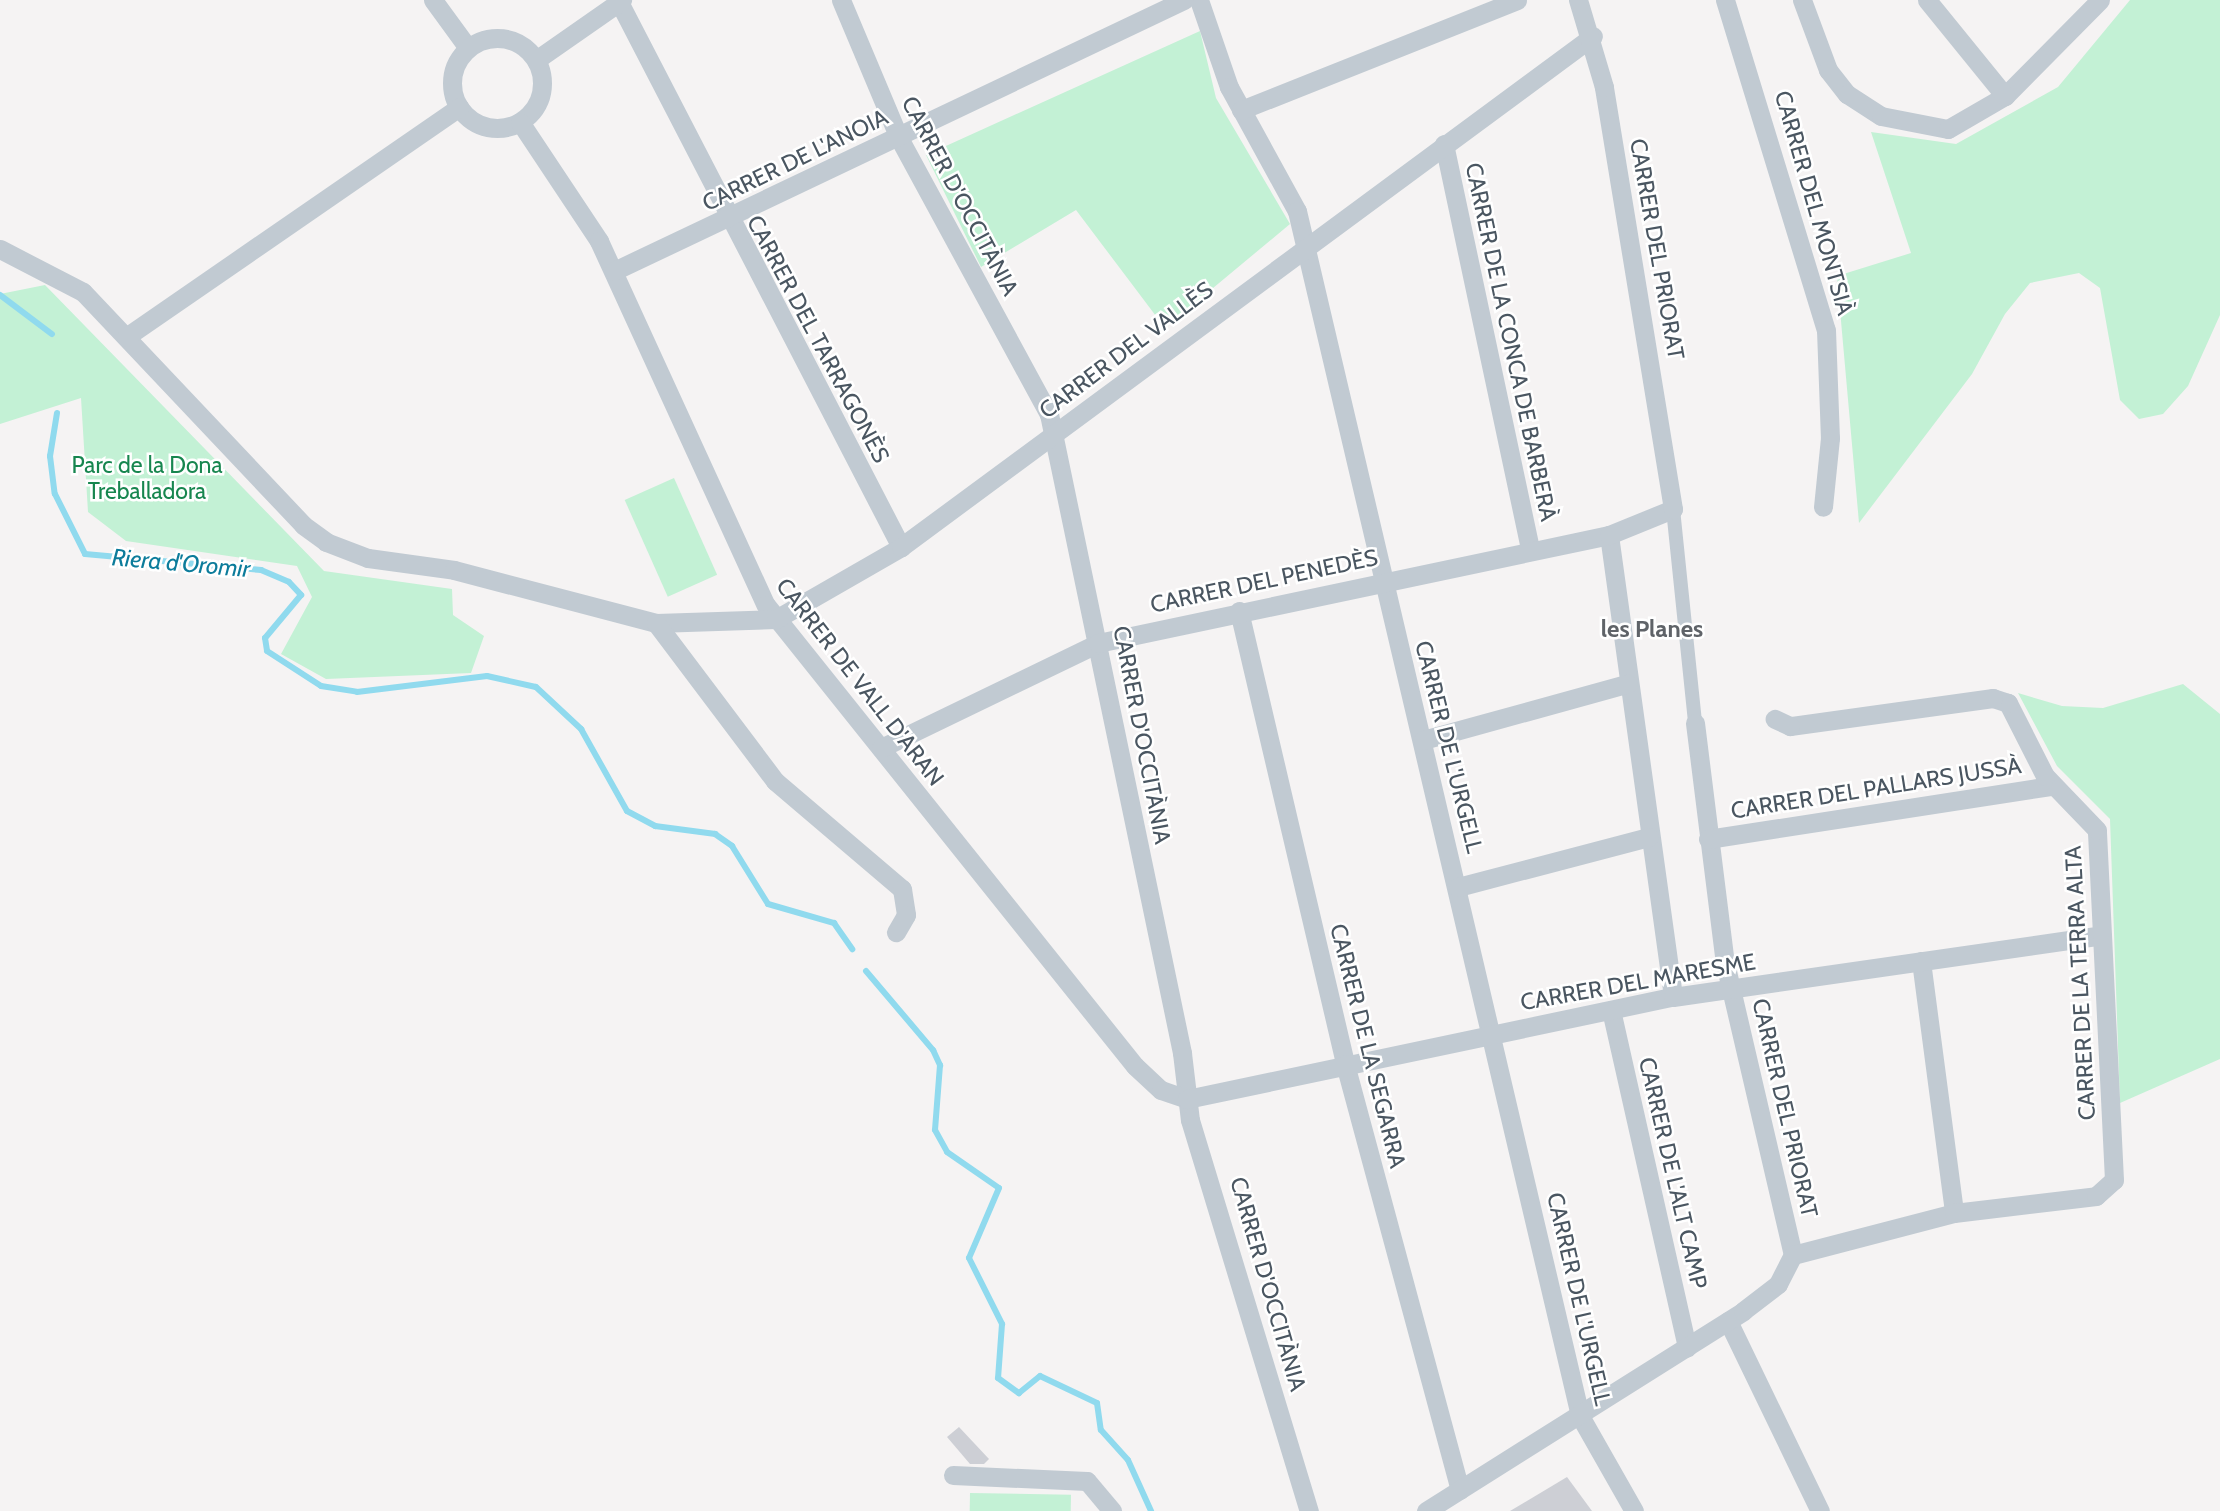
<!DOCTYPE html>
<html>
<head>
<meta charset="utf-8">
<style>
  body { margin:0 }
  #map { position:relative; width:2220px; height:1511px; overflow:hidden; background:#f5f3f3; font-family:Cabin,sans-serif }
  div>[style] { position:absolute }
  .green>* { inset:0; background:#c3f1d5; transform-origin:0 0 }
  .stream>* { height:6px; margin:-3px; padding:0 3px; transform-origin:3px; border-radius:3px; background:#90daee }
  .building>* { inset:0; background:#cdcfd5 }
  .pedestrian>* { height:14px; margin:-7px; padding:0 7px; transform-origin:7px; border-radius:7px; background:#c1cad2 }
  .minor>* { height:19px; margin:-9.5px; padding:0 9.5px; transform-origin:9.5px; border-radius:9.5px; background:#c1cad2 }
  .minor>.ring { margin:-9.5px; padding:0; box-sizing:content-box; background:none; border:19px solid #c1cad2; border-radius:50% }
  span { translate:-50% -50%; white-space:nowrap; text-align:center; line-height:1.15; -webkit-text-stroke:5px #fff; paint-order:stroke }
  .street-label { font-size:23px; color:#4a5661 }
  .park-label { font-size:23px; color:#17864f }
  .water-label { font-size:24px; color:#0c7c9b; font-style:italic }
  .neighbourhood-label { font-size:24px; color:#5f6368; font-weight:700 }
</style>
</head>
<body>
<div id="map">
  <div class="green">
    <i style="clip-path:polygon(2130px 0,2220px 0,2220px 315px,2188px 386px,2163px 414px,2139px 419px,2120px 400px,2100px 288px,2079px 273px,2030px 283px,2005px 314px,1972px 374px,1859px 523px,1837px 276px,1911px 253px,1871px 132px,1956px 144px,2058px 87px)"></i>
    <i style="clip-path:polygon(1200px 31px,1216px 98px,1290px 224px,1165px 328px,1076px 210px,981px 267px,926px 155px)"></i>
    <i style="clip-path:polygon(45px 285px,324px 571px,452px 589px,453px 615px,484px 636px,471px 673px,326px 679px,281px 654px,312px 597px,297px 566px,126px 541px,88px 512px,81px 398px,0 424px,0 294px)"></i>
    <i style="left:674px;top:478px;width:106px;height:54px;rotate:66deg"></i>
    <i style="clip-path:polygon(2183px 684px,2220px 714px,2220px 1059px,2120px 1103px,2110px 819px,2057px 766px,2018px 693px,2062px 706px,2103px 708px)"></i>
    <i style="left:970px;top:1493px;width:101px;height:18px;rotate:1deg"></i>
  </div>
  <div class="stream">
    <i style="left:0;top:295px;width:65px;rotate:36.9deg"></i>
    <i style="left:57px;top:413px;width:44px;rotate:99.2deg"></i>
    <i style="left:50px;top:456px;width:38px;rotate:83deg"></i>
    <i style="left:55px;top:494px;width:67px;rotate:63.4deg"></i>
    <i style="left:85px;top:554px;width:177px;rotate:5.2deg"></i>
    <i style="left:261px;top:570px;width:30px;rotate:23deg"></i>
    <i style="left:289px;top:582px;width:18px;rotate:47deg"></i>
    <i style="left:301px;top:595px;width:56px;rotate:129.9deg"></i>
    <i style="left:265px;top:638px;width:13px;rotate:81deg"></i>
    <i style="left:267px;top:651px;width:64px;rotate:32.9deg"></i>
    <i style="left:321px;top:686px;width:36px;rotate:9deg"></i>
    <i style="left:357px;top:692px;width:131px;rotate:-7deg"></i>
    <i style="left:487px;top:676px;width:50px;rotate:12.7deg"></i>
    <i style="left:536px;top:687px;width:62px;rotate:43deg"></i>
    <i style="left:581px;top:729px;width:94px;rotate:60.7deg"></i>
    <i style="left:627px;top:811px;width:32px;rotate:28deg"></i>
    <i style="left:655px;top:826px;width:61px;rotate:7.6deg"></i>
    <i style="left:715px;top:834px;width:21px;rotate:35deg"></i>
    <i style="left:732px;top:846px;width:68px;rotate:58.2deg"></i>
    <i style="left:768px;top:904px;width:69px;rotate:16.1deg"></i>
    <i style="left:834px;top:923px;width:32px;rotate:55deg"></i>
    <i style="left:866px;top:971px;width:104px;rotate:49.7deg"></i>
    <i style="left:933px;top:1050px;width:17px;rotate:65deg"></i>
    <i style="left:940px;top:1065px;width:65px;rotate:94.4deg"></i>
    <i style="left:935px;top:1130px;width:25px;rotate:61deg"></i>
    <i style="left:947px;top:1152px;width:63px;rotate:34.7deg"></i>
    <i style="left:999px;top:1188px;width:76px;rotate:113.2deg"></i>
    <i style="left:969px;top:1258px;width:74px;rotate:63.4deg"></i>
    <i style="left:1002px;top:1324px;width:54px;rotate:94.2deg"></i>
    <i style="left:998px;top:1378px;width:26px;rotate:36deg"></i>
    <i style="left:1019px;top:1393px;width:27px;rotate:-39deg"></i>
    <i style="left:1040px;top:1376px;width:63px;rotate:25.3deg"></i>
    <i style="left:1097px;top:1403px;width:27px;rotate:82deg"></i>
    <i style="left:1101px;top:1430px;width:40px;rotate:48deg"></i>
    <i style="left:1128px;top:1460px;width:56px;rotate:65.7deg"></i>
  </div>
  <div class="building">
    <i style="clip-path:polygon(959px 1427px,989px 1459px,984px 1464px,970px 1464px,947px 1437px)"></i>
    <i style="clip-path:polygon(1567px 1477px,1592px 1511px,1510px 1511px)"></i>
  </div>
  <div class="pedestrian">
    <i style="left:1673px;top:509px;width:215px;rotate:84.1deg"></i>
  </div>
  <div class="minor">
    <i style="left:433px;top:0;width:59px;rotate:53.9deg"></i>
    <i style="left:841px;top:0;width:150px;rotate:67.2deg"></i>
    <i style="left:899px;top:138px;width:314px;rotate:61.5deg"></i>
    <i style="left:1049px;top:414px;width:653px;rotate:78.24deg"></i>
    <i style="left:1182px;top:1053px;width:67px;rotate:83.2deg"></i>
    <i style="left:1190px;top:1120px;width:409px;rotate:73.1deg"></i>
    <i style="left:1199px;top:0;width:92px;rotate:71deg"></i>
    <i style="left:1229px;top:87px;width:141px;rotate:61.3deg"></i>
    <i style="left:1297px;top:211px;width:1238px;rotate:76.78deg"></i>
    <i style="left:1580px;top:1416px;width:109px;rotate:60.4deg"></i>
    <i style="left:1725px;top:0;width:345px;rotate:73deg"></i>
    <i style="left:1826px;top:330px;width:108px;rotate:87.9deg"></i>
    <i style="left:1830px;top:438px;width:69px;rotate:95.8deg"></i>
    <i style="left:1802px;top:0;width:75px;rotate:69.6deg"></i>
    <i style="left:1828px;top:70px;width:31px;rotate:52deg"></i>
    <i style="left:1847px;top:94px;width:40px;rotate:32.9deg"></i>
    <i style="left:1881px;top:116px;width:68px;rotate:11deg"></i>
    <i style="left:1948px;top:129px;width:66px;rotate:-30.1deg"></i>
    <i style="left:2005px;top:96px;width:135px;rotate:-45.3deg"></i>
    <i style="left:1927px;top:0;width:124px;rotate:50.9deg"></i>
    <i style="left:619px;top:2px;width:614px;rotate:62.64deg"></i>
    <i class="ring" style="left:452px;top:38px;width:71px;height:71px"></i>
    <i style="left:536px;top:60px;width:105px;rotate:-34.9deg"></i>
    <i style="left:1241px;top:110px;width:297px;rotate:-21.7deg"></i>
    <i style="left:520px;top:122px;width:143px;rotate:56.4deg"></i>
    <i style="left:599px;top:241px;width:400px;rotate:65.4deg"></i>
    <i style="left:766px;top:605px;width:590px;rotate:51.33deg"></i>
    <i style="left:1135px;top:1066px;width:35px;rotate:43deg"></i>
    <i style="left:1161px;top:1090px;width:28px;rotate:19deg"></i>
    <i style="left:1444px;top:144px;width:415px;rotate:78deg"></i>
    <i style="left:0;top:249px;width:93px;rotate:27.4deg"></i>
    <i style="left:83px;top:292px;width:320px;rotate:46.6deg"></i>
    <i style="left:303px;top:525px;width:29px;rotate:36deg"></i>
    <i style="left:326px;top:542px;width:45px;rotate:20.9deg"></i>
    <i style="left:368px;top:558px;width:87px;rotate:7.9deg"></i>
    <i style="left:454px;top:570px;width:209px;rotate:14.7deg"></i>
    <i style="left:656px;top:623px;width:120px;rotate:-1.9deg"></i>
    <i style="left:776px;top:619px;width:144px;rotate:-29.9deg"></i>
    <i style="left:901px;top:547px;width:860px;rotate:-36.44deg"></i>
    <i style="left:614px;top:271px;width:631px;rotate:-25.43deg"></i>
    <i style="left:126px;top:337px;width:405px;rotate:-34.6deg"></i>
    <i style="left:1609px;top:535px;width:466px;rotate:82.1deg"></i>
    <i style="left:1239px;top:611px;width:465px;rotate:76.8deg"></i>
    <i style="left:1345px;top:1064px;width:441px;rotate:74.9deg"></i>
    <i style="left:656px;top:623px;width:198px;rotate:53deg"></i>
    <i style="left:775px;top:781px;width:167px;rotate:40.4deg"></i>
    <i style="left:902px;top:889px;width:26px;rotate:81deg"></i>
    <i style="left:906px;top:915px;width:20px;rotate:120deg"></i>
    <i style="left:1695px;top:723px;width:242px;rotate:82.9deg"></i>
    <i style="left:1725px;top:963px;width:300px;rotate:76.9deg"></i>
    <i style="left:1423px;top:740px;width:212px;rotate:-15.4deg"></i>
    <i style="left:881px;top:748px;width:241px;rotate:-25.8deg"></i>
    <i style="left:1098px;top:643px;width:522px;rotate:-11.93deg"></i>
    <i style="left:1609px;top:535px;width:69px;rotate:-22.1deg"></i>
    <i style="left:1673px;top:509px;width:428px;rotate:-99.3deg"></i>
    <i style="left:1604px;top:87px;width:91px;rotate:-106.6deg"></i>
    <i style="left:1708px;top:839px;width:348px;rotate:-8.8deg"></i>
    <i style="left:1458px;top:887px;width:197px;rotate:-14.7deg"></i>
    <i style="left:1921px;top:961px;width:254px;rotate:82.5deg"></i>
    <i style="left:1611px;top:1010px;width:346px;rotate:77.3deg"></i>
    <i style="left:1187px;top:1099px;width:497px;rotate:-11.9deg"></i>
    <i style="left:1673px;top:997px;width:433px;rotate:-8.2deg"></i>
    <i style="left:1728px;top:1321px;width:211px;rotate:64.2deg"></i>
    <i style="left:953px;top:1475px;width:134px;rotate:2.6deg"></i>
    <i style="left:1087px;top:1481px;width:39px;rotate:50deg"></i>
    <i style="left:1426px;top:1511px;width:375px;rotate:-32.2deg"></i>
    <i style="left:1743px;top:1311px;width:44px;rotate:-37.6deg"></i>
    <i style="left:1778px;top:1284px;width:33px;rotate:-63deg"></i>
    <i style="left:1793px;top:1255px;width:166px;rotate:-14.6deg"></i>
    <i style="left:1954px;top:1213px;width:143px;rotate:-6.8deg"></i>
    <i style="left:2096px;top:1196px;width:24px;rotate:-42deg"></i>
    <i style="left:2114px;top:1180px;width:350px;rotate:-92.8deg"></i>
    <i style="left:2097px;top:830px;width:75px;rotate:-133.9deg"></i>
    <i style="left:2045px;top:776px;width:82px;rotate:-116.9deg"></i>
    <i style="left:2008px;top:703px;width:16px;rotate:-162deg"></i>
    <i style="left:1993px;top:698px;width:205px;rotate:172.1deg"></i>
    <i style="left:1790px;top:726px;width:17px;rotate:-155deg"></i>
  </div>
  <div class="street-label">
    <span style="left:795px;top:160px;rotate:-26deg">CARRER DE L'ANOIA</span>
    <span style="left:960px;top:196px;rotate:62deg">CARRER D'OCCITÀNIA</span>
    <span style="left:1814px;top:203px;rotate:74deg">CARRER DEL MONTSIÀ</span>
    <span style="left:1657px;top:249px;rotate:80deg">CARRER DEL PRIORAT</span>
    <span style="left:818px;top:339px;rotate:62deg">CARRER DEL TARRAGONÈS</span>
    <span style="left:1511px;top:342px;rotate:78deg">CARRER DE LA CONCA DE BARBERÀ</span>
    <span style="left:1126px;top:350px;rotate:-37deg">CARRER DEL VALLÈS</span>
    <span style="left:1264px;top:581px;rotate:-12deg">CARRER DEL PENEDÈS</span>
    <span style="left:860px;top:682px;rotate:52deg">CARRER DE VALL D'ARAN</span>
    <span style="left:1142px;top:735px;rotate:79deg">CARRER D'OCCITÀNIA</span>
    <span style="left:1449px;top:747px;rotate:76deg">CARRER DE L'URGELL</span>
    <span style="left:1876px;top:788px;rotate:-9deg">CARRER DEL PALLARS JUSSÀ</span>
    <span style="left:1638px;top:982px;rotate:-10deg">CARRER DEL MARESME</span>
    <span style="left:2080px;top:983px;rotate:-93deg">CARRER DE LA TERRA ALTA</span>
    <span style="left:1368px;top:1046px;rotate:76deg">CARRER DE LA SEGARRA</span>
    <span style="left:1785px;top:1108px;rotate:77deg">CARRER DEL PRIORAT</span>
    <span style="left:1673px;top:1173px;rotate:77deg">CARRER DE L'ALT CAMP</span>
    <span style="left:1268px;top:1284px;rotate:74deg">CARRER D'OCCITÀNIA</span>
    <span style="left:1579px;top:1299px;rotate:77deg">CARRER DE L'URGELL</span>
  </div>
  <div class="park-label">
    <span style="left:147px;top:478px">Parc de la Dona<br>Treballadora</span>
  </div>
  <div class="water-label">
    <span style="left:181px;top:563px;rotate:5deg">Riera d'Oromir</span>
  </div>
  <div class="neighbourhood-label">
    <span style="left:1652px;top:629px">les Planes</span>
  </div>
</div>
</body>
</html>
